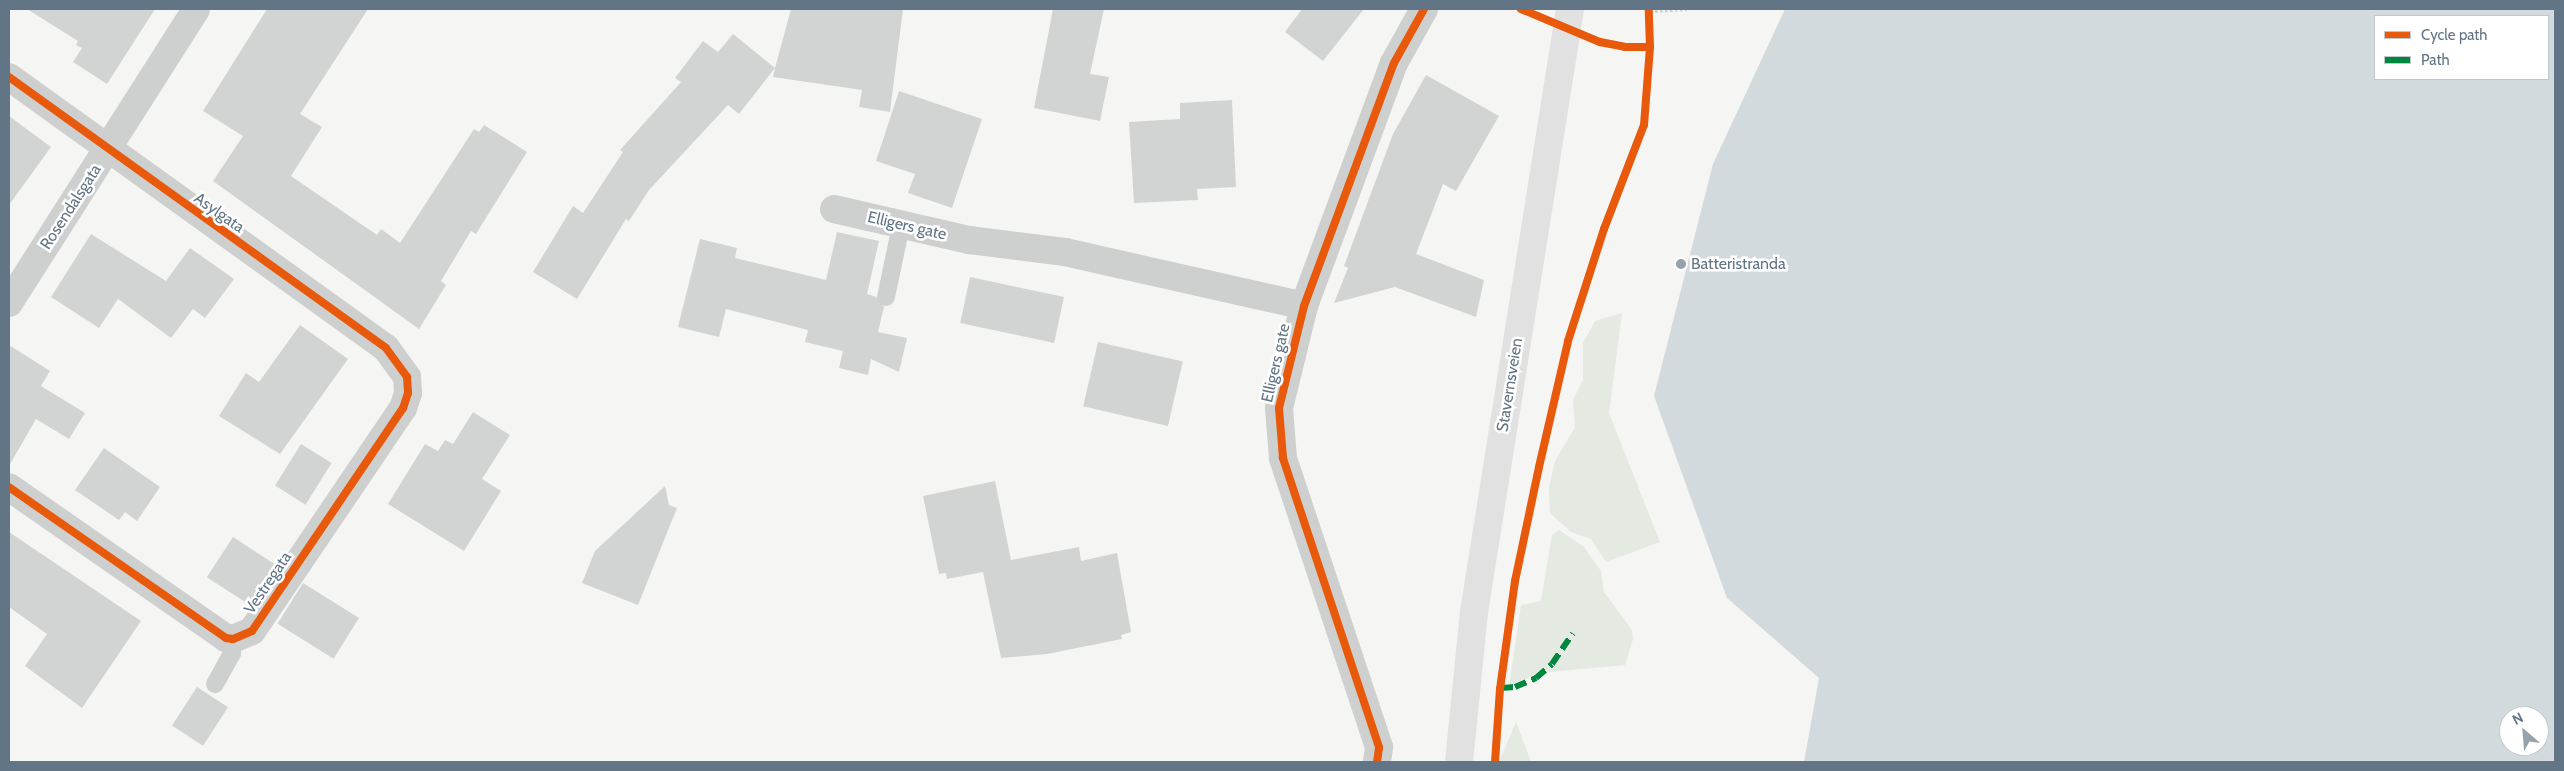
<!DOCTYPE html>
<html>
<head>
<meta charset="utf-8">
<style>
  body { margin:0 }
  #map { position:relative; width:2564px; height:771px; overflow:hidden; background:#f5f5f3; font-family:Cabin,sans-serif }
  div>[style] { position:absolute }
  .green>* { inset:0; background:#e4e9e1 }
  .water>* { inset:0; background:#d3dadd }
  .building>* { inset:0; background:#d2d4d4; transform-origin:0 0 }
  .path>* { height:3px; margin-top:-1.5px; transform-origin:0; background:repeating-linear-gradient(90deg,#cccdce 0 2.5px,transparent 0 5px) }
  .lane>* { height:18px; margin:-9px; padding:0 9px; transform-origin:9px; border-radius:9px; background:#ced0d0 }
  .street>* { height:28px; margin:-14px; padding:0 14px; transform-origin:14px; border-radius:14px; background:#ced0d0 }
  .primary>* { height:28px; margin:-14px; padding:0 14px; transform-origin:14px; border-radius:14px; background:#e1e1e2 }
  .quiet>* { height:6px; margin-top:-3px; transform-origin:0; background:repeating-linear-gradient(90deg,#00873e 0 12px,transparent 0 18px) }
  .cycleway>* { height:8px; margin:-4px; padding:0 4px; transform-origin:4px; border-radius:4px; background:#e8590c }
  .dots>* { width:14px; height:14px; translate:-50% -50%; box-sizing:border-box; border:2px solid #fff; border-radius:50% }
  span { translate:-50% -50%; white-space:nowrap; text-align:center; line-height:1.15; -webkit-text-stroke:5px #fff; paint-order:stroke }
  .street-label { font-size:16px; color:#627586 }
  .poi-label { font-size:16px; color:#627586 }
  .left { translate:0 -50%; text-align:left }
  .frame { position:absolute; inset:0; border:10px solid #627586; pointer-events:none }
  .legend { position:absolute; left:2374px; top:15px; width:175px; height:65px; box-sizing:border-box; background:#fff; border:1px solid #c0c8cf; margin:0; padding:6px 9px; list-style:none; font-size:15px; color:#627586 }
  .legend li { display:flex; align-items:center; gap:10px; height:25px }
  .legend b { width:25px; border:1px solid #c0c8cf }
  .north { position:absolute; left:2499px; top:706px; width:50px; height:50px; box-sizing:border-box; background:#fff; border:1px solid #c0c8cf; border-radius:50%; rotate:333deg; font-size:14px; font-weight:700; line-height:20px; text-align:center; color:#627586 }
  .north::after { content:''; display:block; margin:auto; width:18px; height:22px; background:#95a2ac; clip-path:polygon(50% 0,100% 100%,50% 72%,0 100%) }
</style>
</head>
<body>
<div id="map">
  <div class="green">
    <i style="clip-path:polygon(1622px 313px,1609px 413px,1660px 542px,1606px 562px,1591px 539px,1571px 532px,1550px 513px,1549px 487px,1555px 461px,1575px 427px,1573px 400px,1583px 380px,1583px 343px,1595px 321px)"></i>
    <i style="clip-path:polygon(1559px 530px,1584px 547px,1601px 571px,1604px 592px,1632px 630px,1633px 639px,1625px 665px,1538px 673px,1509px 687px,1521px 605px,1541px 601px,1552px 535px)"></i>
    <i style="clip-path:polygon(1516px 722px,1531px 762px,1499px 762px)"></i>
  </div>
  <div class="water">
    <i style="clip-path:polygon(evenodd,1785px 9px,2555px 9px,2555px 762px,1804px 762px,1819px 678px,1727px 598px,1654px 396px,1713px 164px,1785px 9px,2375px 16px,2548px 16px,2548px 79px,2375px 79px,2375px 16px,1785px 9px,2509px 716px,2539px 716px,2539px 746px,2509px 746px,2509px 716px)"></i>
  </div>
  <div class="building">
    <i style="clip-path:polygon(27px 9px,155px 9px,107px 84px,73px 62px,82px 48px,76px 45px,78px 41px)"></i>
    <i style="clip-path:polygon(267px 9px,368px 9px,300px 114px,322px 127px,291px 176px,377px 235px,381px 229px,400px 243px,474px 129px,479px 132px,484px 125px,527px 152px,476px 234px,471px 231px,441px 281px,446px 285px,419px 329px,213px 181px,243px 136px,203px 111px)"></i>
    <i style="clip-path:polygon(791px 9px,903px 9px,890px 112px,859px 107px,862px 90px,773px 77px,775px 68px,739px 114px,728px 105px,649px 190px,629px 221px,626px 219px,577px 299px,533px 272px,573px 206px,583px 213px,623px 152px,620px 150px,681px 82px,675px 78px,703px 41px,718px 52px,733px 34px,775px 68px)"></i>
    <i style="clip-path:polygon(1053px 9px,1104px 9px,1090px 74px,1109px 77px,1100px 121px,1034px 108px)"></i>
    <i style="clip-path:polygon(1302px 9px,1364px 9px,1323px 61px,1285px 32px)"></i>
    <i style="clip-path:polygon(1426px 75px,1499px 116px,1456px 191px,1443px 184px,1416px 254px,1484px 280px,1476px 317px,1395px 287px,1334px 303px,1348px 268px,1344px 266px,1393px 134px)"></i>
    <i style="clip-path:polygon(899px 91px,982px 119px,952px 208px,908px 193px,915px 174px,876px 161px)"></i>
    <i style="clip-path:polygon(1232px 100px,1236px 187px,1197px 189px,1198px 200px,1134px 203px,1129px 122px,1180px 119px,1180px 103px)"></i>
    <i style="clip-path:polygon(9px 116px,51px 147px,9px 205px)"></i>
    <i style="clip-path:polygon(837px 232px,879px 241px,867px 294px,876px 297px,884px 307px,878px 332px,907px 338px,899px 372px,871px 359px,868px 375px,839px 368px,843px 351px,805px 342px,808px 330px,726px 309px,719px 337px,678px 327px,700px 239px,737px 248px,735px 258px,826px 280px)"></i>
    <i style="clip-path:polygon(91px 234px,166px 281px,190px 248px,234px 279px,205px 318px,193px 309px,171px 338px,118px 299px,99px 328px,51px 297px)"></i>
    <i style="left:970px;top:277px;width:96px;height:47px;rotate:12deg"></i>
    <i style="clip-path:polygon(300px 325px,348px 359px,280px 454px,219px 416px,246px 373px,259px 382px)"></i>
    <i style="left:1098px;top:342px;width:87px;height:66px;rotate:13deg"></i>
    <i style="clip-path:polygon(9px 345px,50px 371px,41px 386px,85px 413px,69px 439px,36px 419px,9px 466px)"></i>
    <i style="clip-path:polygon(473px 412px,510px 435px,482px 479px,501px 491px,464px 551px,388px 504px,425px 444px,438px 451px,445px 440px,453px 444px)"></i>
    <i style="left:301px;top:444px;width:36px;height:49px;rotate:32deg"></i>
    <i style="clip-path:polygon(104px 448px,160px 487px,137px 521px,125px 512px,119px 520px,75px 490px)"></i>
    <i style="clip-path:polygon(995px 481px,1011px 560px,1079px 547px,1081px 561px,1117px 553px,1131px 632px,1121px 635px,1122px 639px,1047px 654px,1001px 658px,983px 572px,947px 579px,946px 573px,939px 574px,923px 496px)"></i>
    <i style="clip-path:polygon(665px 486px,669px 505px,677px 508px,638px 605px,582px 583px,595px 551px)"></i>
    <i style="clip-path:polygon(9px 532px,141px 621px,82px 708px,25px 666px,47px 634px,9px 607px)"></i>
    <i style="left:233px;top:537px;width:53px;height:48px;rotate:33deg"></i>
    <i style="left:303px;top:583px;width:66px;height:48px;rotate:32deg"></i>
    <i style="left:197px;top:687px;width:37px;height:46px;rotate:33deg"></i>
  </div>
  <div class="path">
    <i style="left:1650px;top:11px;width:39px;rotate:-3deg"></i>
  </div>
  <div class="lane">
    <i style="left:886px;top:297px;width:74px;rotate:-78.2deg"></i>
    <i style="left:215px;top:684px;width:35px;rotate:-61deg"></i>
    <i style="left:232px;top:653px;width:14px;rotate:-86deg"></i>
  </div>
  <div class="street">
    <i style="left:9px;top:77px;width:464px;rotate:35.7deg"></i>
    <i style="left:386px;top:348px;width:36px;rotate:54deg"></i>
    <i style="left:407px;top:377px;width:16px;rotate:86deg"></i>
    <i style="left:408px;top:393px;width:16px;rotate:108deg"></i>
    <i style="left:403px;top:408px;width:269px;rotate:124.1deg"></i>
    <i style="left:252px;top:631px;width:21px;rotate:157deg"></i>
    <i style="left:233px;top:639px;width:7px;rotate:-172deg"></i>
    <i style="left:226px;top:638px;width:264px;rotate:-145.2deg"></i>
    <i style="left:834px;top:209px;width:139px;rotate:12.9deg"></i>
    <i style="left:969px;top:240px;width:97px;rotate:7.1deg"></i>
    <i style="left:1065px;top:252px;width:245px;rotate:12.7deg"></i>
    <i style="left:9px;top:303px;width:348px;rotate:-57.5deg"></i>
    <i style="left:1377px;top:762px;width:15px;rotate:-82deg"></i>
    <i style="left:1379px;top:747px;width:305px;rotate:-108.4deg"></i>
    <i style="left:1283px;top:458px;width:50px;rotate:-94.6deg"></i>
    <i style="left:1279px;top:408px;width:105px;rotate:-76.2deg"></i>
    <i style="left:1304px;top:306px;width:259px;rotate:-69.7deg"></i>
    <i style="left:1394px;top:63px;width:62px;rotate:-60.9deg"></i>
  </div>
  <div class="primary">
    <i style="left:1459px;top:762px;width:151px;rotate:-84.3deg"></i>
    <i style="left:1474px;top:612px;width:611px;rotate:-80.95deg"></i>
  </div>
  <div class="quiet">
    <i style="left:1501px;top:688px;width:14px;rotate:-4deg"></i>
    <i style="left:1515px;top:687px;width:23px;rotate:-23deg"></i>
    <i style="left:1536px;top:678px;width:21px;rotate:-41deg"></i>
    <i style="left:1552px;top:664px;width:37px;rotate:-56deg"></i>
  </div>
  <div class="cycleway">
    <i style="left:1521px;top:9px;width:86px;rotate:22.7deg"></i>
    <i style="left:1600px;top:42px;width:25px;rotate:11deg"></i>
    <i style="left:1625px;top:47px;width:25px"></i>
    <i style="left:9px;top:77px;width:464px;rotate:35.7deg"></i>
    <i style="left:386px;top:348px;width:36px;rotate:54deg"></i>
    <i style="left:407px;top:377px;width:16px;rotate:86deg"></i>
    <i style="left:408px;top:393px;width:16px;rotate:108deg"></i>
    <i style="left:403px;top:408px;width:269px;rotate:124.1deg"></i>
    <i style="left:252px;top:631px;width:21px;rotate:157deg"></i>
    <i style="left:233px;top:639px;width:7px;rotate:-172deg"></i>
    <i style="left:226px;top:638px;width:264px;rotate:-145.2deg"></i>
    <i style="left:1377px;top:762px;width:15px;rotate:-82deg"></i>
    <i style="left:1379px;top:747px;width:305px;rotate:-108.4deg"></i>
    <i style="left:1283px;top:458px;width:50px;rotate:-94.6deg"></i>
    <i style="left:1279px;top:408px;width:105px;rotate:-76.2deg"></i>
    <i style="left:1304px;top:306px;width:259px;rotate:-69.7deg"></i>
    <i style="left:1394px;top:63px;width:62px;rotate:-60.9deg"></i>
    <i style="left:1495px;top:762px;width:73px;rotate:-86.1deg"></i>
    <i style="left:1500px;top:689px;width:109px;rotate:-82.1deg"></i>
    <i style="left:1515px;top:581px;width:116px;rotate:-78.1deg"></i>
    <i style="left:1539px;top:467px;width:129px;rotate:-77deg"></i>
    <i style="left:1568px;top:341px;width:118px;rotate:-72.2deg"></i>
    <i style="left:1604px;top:229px;width:111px;rotate:-69deg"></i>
    <i style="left:1644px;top:125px;width:78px;rotate:-85.6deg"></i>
    <i style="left:1650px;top:47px;width:38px;rotate:-92deg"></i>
  </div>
  <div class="dots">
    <i style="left:1681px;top:264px;background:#95a2ac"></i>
  </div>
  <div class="street-label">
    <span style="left:71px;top:207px;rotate:-57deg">Rosendalsgata</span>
    <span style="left:219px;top:213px;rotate:35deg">Asylgata</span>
    <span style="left:907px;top:226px;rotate:13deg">Elligers gate</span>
    <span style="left:1276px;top:363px;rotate:-77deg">Elligers gate</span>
    <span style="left:1510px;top:385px;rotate:-81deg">Stavernsveien</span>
    <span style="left:268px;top:583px;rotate:-56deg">Vestregata</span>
  </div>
  <div class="poi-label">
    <span class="left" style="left:1691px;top:264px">Batteristranda</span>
  </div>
  <div class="frame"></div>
  <ul class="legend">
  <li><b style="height:6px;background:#e8590c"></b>Cycle path</li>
  <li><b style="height:6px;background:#00873e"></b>Path</li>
  </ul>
  <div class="north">N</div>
</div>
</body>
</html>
